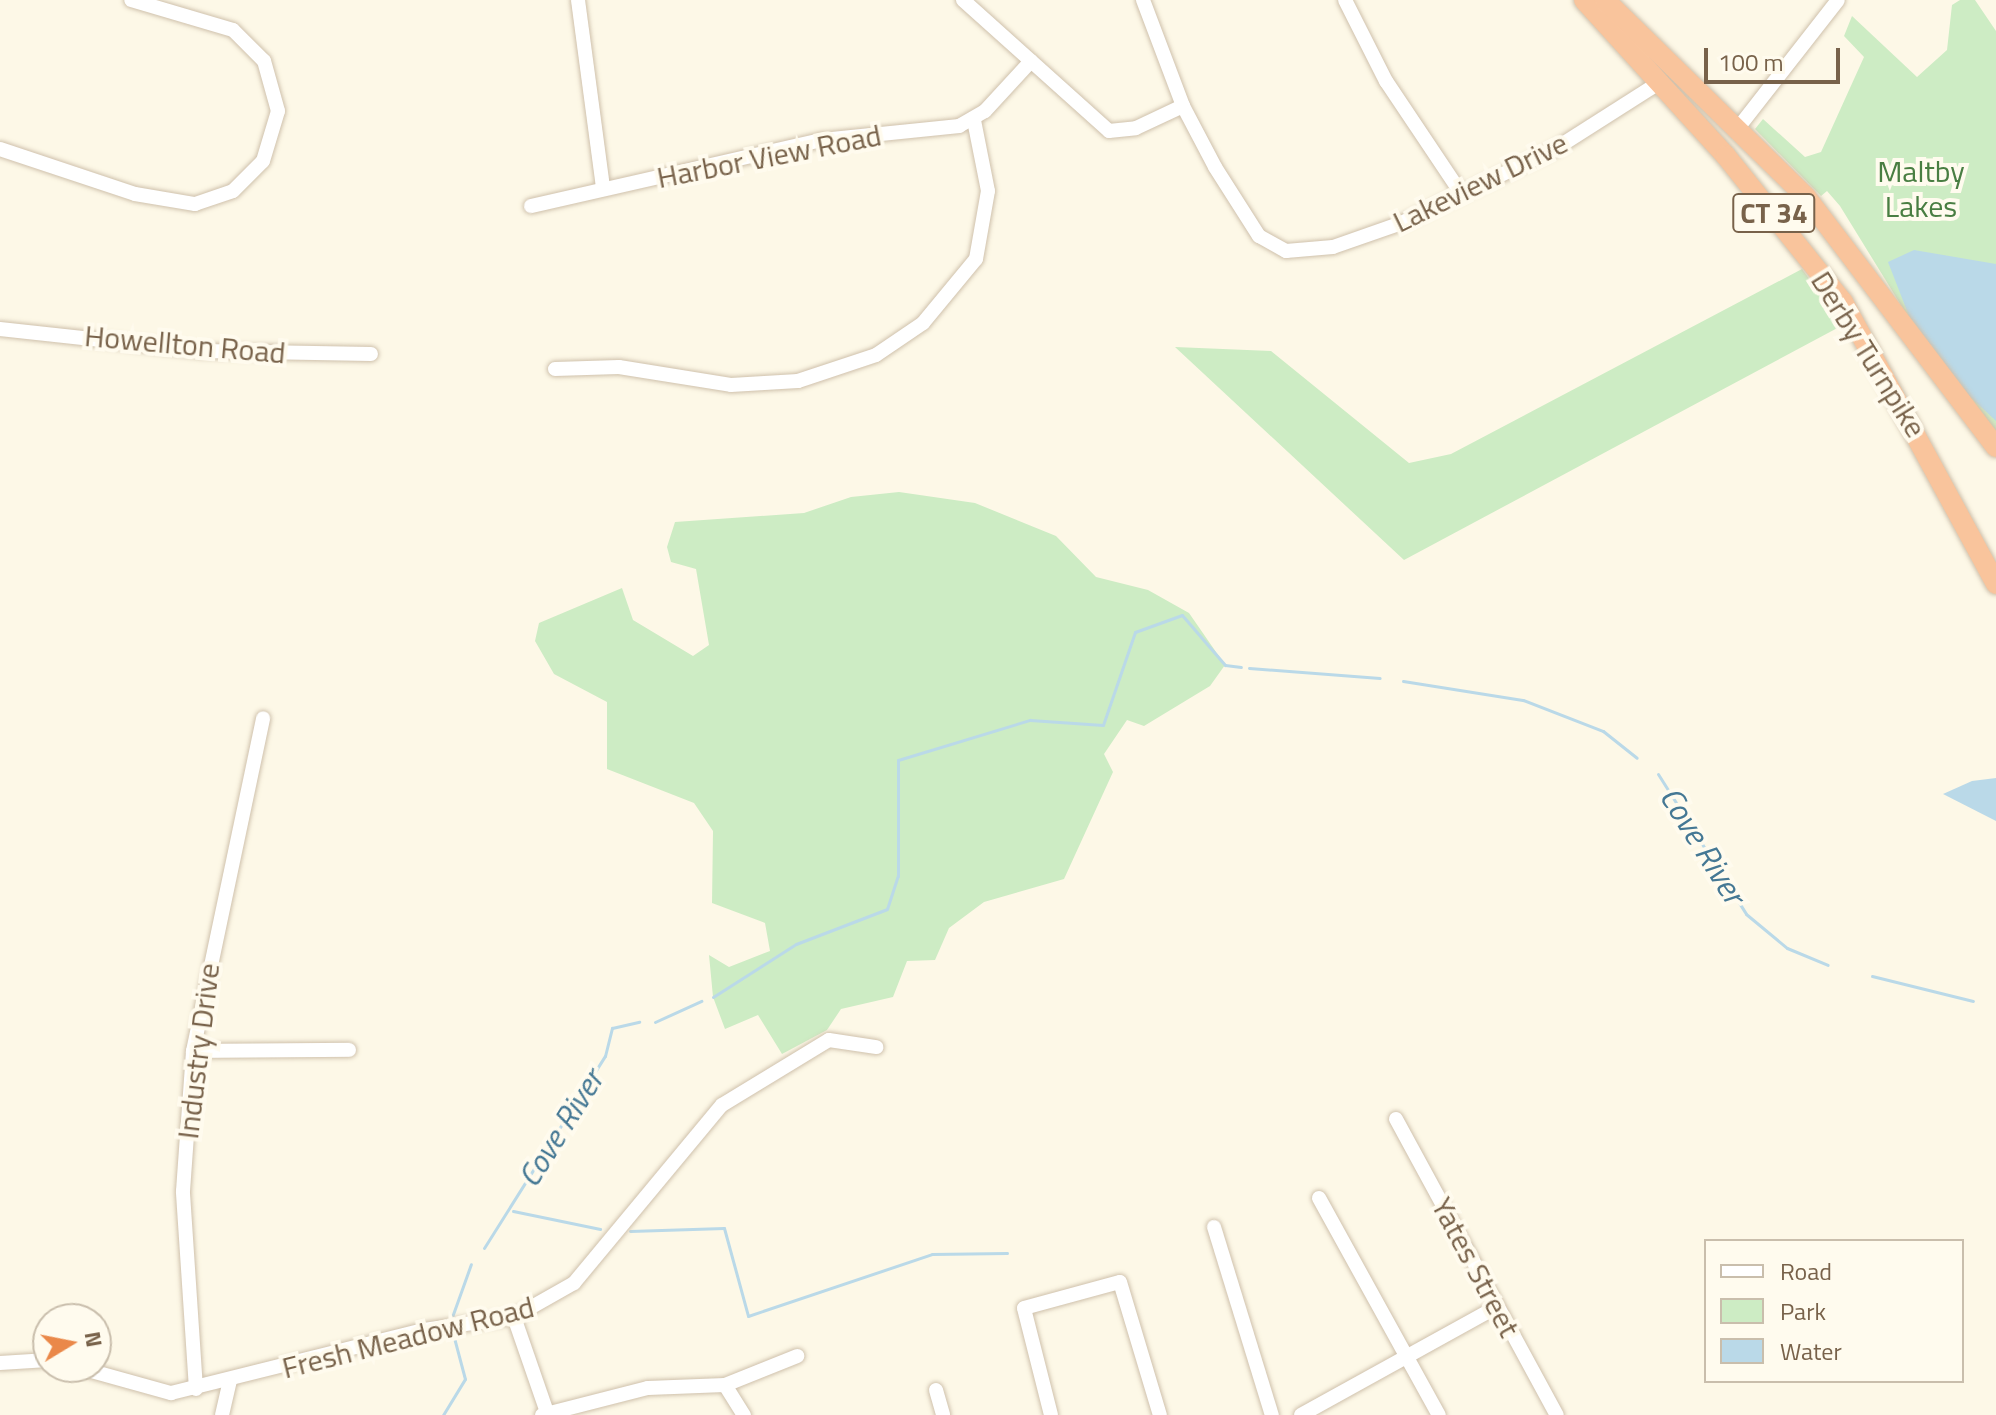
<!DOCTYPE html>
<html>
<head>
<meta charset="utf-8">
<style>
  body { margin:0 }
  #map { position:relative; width:1996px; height:1415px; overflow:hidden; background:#fdf8e7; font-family:"Titillium Web",sans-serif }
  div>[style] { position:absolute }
  .green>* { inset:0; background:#cdecc4 }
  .water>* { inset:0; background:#bad9e8 }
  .stream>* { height:3px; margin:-1.5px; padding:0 1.5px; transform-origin:1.5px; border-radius:1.5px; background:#bad9e8 }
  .roads { filter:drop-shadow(0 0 2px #cfc1ac) drop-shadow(0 0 2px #cfc1ac) }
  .minor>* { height:14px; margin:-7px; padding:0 7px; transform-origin:7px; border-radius:7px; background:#fff }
  .highway>* { height:20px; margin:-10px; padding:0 10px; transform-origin:10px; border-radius:10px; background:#f9c49c }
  span { translate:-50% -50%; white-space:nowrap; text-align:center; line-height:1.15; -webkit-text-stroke:8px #fffbee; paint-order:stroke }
  .shield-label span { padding:2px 6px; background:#fffbee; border:2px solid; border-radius:6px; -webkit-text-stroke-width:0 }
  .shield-label { font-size:28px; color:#78624a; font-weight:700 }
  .street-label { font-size:30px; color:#78624a }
  .park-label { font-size:30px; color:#497e42 }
  .water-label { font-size:32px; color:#457894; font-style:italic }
  .legend { position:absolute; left:1704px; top:1239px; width:260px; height:144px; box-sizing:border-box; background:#fffbee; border:2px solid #c9beac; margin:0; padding:10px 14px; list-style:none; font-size:24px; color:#78624a }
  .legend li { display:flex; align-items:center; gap:16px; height:40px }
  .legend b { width:40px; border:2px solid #c9beac }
  .north { position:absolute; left:32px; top:1303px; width:80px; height:80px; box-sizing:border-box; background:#fffbee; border:2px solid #c9beac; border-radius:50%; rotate:80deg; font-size:22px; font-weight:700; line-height:32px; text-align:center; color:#78624a }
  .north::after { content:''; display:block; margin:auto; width:28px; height:36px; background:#ea8849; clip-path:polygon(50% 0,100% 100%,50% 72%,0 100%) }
  .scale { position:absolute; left:1704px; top:48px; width:136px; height:36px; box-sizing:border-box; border:4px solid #78624a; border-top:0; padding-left:10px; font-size:24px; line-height:28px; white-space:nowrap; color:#78624a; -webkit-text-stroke:6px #fffbee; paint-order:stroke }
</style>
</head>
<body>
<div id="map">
  <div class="green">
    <i style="clip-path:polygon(1960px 0,1975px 0,1996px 31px,1996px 437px,1912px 323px,1840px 206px,1827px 191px,1821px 196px,1755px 129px,1763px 119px,1805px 157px,1821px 152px,1864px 57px,1844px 36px,1852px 16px,1917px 77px,1947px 50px,1952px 5px)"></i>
    <i style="clip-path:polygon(1802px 269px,1843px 325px,1404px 560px,1175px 347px,1271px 351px,1409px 463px,1451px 454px)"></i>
    <i style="clip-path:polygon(899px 492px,975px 503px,1056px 536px,1096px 577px,1148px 590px,1189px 613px,1225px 665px,1210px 686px,1144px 726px,1127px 720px,1104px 754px,1113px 772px,1064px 879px,984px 902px,949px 928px,935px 960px,907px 961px,893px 997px,841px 1009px,827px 1030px,782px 1054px,758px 1015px,725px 1029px,713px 997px,709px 955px,729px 967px,770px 951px,765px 923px,712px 903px,713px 831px,694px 803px,607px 769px,607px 702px,554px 674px,535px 641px,539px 623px,622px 588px,633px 620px,693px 656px,709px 645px,696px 569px,671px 562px,667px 547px,675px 522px,804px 513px,851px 497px)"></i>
  </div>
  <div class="water">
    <i style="clip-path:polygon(1914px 250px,1996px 264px,1996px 421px,1966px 393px,1909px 316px,1888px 262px)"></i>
    <i style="clip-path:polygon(1996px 778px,1996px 821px,1943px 794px,1972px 781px)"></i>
  </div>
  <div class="stream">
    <i style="left:1249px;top:668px;width:131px;rotate:4.4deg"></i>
    <i style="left:1403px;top:681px;width:121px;rotate:9deg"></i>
    <i style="left:1523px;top:700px;width:86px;rotate:21.2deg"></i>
    <i style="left:1603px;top:731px;width:43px;rotate:38.5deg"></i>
    <i style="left:1658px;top:774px;width:165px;rotate:57.8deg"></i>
    <i style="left:1746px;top:914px;width:53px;rotate:39.7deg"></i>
    <i style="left:1787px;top:948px;width:44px;rotate:22.5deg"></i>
    <i style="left:1872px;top:976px;width:104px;rotate:13.9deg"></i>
    <i style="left:713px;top:997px;width:98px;rotate:-32.6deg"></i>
    <i style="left:796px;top:944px;width:97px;rotate:-21deg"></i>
    <i style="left:887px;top:909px;width:35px;rotate:-72deg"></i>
    <i style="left:898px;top:876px;width:116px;rotate:-90deg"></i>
    <i style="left:898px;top:760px;width:138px;rotate:-16.9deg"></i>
    <i style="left:1030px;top:720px;width:73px;rotate:3.9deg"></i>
    <i style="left:1103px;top:725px;width:98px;rotate:-71deg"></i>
    <i style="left:1135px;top:632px;width:50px;rotate:-19.9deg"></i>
    <i style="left:1182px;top:615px;width:66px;rotate:49.3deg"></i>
    <i style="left:1225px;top:665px;width:16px;rotate:7deg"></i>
    <i style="left:655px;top:1022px;width:51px;rotate:-24.5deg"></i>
    <i style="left:513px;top:1211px;width:89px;rotate:11.7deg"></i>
    <i style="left:630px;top:1231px;width:94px;rotate:-1.8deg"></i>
    <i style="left:724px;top:1228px;width:91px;rotate:74.7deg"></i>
    <i style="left:748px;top:1316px;width:194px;rotate:-18.6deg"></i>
    <i style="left:932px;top:1254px;width:75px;rotate:-0.8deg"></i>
    <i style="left:484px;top:1248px;width:227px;rotate:-57.8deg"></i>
    <i style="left:605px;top:1056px;width:29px;rotate:-76deg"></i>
    <i style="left:612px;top:1028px;width:28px;rotate:-13deg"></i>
    <i style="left:452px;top:1317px;width:56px;rotate:-70.3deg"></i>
    <i style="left:443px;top:1415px;width:42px;rotate:-58.6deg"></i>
    <i style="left:465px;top:1379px;width:51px;rotate:-104.9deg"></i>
  </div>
  <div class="roads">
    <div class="minor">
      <i style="left:578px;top:0;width:190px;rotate:82.4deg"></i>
      <i style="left:963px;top:0;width:196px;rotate:41.9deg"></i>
      <i style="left:1109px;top:131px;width:27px;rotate:-6deg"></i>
      <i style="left:1136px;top:128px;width:52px;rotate:-25.1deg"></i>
      <i style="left:1143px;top:0;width:113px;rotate:69.3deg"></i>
      <i style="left:1183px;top:106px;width:69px;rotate:62.3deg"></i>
      <i style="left:1215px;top:167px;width:82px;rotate:57.5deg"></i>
      <i style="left:1259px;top:236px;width:31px;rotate:29deg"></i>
      <i style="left:1286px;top:251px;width:47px;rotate:-4.9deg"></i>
      <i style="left:1333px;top:247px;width:70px;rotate:-19.2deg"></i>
      <i style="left:1399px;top:224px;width:173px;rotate:-25.7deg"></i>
      <i style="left:1555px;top:149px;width:121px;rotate:-32.5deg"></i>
      <i style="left:1345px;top:0;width:91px;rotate:63.2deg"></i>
      <i style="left:1386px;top:81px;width:131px;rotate:56.2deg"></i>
      <i style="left:1738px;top:128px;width:162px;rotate:-52deg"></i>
      <i style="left:0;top:149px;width:142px;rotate:18.4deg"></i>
      <i style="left:135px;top:194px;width:61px;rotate:9.5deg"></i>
      <i style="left:195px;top:204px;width:40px;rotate:-18.9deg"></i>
      <i style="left:233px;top:191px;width:42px;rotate:-45deg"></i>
      <i style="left:263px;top:161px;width:52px;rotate:-73.3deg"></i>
      <i style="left:278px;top:111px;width:52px;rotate:-105.6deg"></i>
      <i style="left:264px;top:61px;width:44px;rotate:-135deg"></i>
      <i style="left:233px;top:30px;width:106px;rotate:-163.6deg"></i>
      <i style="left:531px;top:206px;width:298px;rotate:-12.8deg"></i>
      <i style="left:822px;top:140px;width:138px;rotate:-5.8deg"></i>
      <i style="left:959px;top:126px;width:30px;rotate:-30deg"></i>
      <i style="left:985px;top:111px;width:68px;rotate:-47.4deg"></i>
      <i style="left:0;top:329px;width:203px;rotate:6.2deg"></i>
      <i style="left:202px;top:351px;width:169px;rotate:1deg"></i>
      <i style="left:555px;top:369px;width:64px;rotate:-1.8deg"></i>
      <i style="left:619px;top:367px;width:113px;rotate:9.1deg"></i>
      <i style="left:731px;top:385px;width:67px;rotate:-3.4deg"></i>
      <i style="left:798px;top:381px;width:82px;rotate:-18.4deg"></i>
      <i style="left:876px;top:355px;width:57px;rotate:-34.2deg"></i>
      <i style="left:923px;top:323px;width:83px;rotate:-50.4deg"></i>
      <i style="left:976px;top:259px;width:69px;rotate:-80deg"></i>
      <i style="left:988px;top:191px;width:72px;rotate:-101.2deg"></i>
      <i style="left:193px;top:1051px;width:156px;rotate:-0.4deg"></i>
      <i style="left:1396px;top:1119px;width:337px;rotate:61.5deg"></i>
      <i style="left:1319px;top:1198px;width:248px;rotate:61.1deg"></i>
      <i style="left:1214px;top:1227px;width:197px;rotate:72.9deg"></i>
      <i style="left:514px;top:1317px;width:104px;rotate:70.9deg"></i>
      <i style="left:0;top:1363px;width:48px;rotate:-3.6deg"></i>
      <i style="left:77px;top:1367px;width:98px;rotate:15.5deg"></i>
      <i style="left:171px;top:1393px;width:261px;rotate:-14deg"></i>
      <i style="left:424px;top:1330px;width:91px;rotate:-8.2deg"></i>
      <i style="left:514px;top:1317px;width:69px;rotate:-29.5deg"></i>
      <i style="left:574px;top:1283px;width:231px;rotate:-50.3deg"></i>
      <i style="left:722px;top:1105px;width:125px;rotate:-31.3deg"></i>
      <i style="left:829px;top:1040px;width:48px;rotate:8.5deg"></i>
      <i style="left:725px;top:1385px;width:36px;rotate:58deg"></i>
      <i style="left:196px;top:1389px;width:198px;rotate:-93.8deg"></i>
      <i style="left:183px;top:1191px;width:140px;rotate:-85.9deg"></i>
      <i style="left:193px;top:1051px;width:340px;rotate:-78.1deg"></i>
      <i style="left:936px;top:1390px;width:26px;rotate:74deg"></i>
      <i style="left:222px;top:1415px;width:36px;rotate:-77deg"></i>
      <i style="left:542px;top:1415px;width:109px;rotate:-14.3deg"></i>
      <i style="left:648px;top:1388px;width:77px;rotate:-2.2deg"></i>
      <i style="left:725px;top:1385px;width:78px;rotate:-21.9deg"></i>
      <i style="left:1051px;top:1415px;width:110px;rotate:-104.2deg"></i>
      <i style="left:1024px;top:1308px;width:99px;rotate:-15.2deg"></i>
      <i style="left:1120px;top:1282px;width:139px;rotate:73.3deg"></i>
      <i style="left:1301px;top:1415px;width:224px;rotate:-28.9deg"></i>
    </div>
    <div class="highway">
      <i style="left:1584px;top:0;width:211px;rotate:47.7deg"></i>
      <i style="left:1726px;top:156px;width:187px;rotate:51.3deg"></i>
      <i style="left:1843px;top:302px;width:321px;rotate:61.5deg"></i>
      <i style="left:1605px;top:0;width:281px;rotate:44.4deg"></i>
      <i style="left:1806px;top:197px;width:314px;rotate:52.8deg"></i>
    </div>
  </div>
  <div class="shield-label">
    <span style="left:1774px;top:213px">CT 34</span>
  </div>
  <div class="street-label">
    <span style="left:769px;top:156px;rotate:-11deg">Harbor View Road</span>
    <span style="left:1480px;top:182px;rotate:-26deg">Lakeview Drive</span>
    <span style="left:185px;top:344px;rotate:5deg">Howellton Road</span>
    <span style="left:1869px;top:354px;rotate:58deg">Derby Turnpike</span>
    <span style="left:198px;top:1051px;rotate:-83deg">Industry Drive</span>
    <span style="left:1476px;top:1267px;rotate:62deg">Yates Street</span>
    <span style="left:408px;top:1337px;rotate:-14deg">Fresh Meadow Road</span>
  </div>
  <div class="park-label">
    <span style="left:1921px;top:188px">Maltby<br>Lakes</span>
  </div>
  <div class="water-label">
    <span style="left:1703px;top:845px;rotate:58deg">Cove River</span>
    <span style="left:560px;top:1128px;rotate:-58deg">Cove River</span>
  </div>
  <ul class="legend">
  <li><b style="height:10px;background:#fff"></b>Road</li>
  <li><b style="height:22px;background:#cdecc4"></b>Park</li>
  <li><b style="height:22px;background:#bad9e8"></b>Water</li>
  </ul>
  <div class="north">N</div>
  <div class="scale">100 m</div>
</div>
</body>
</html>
